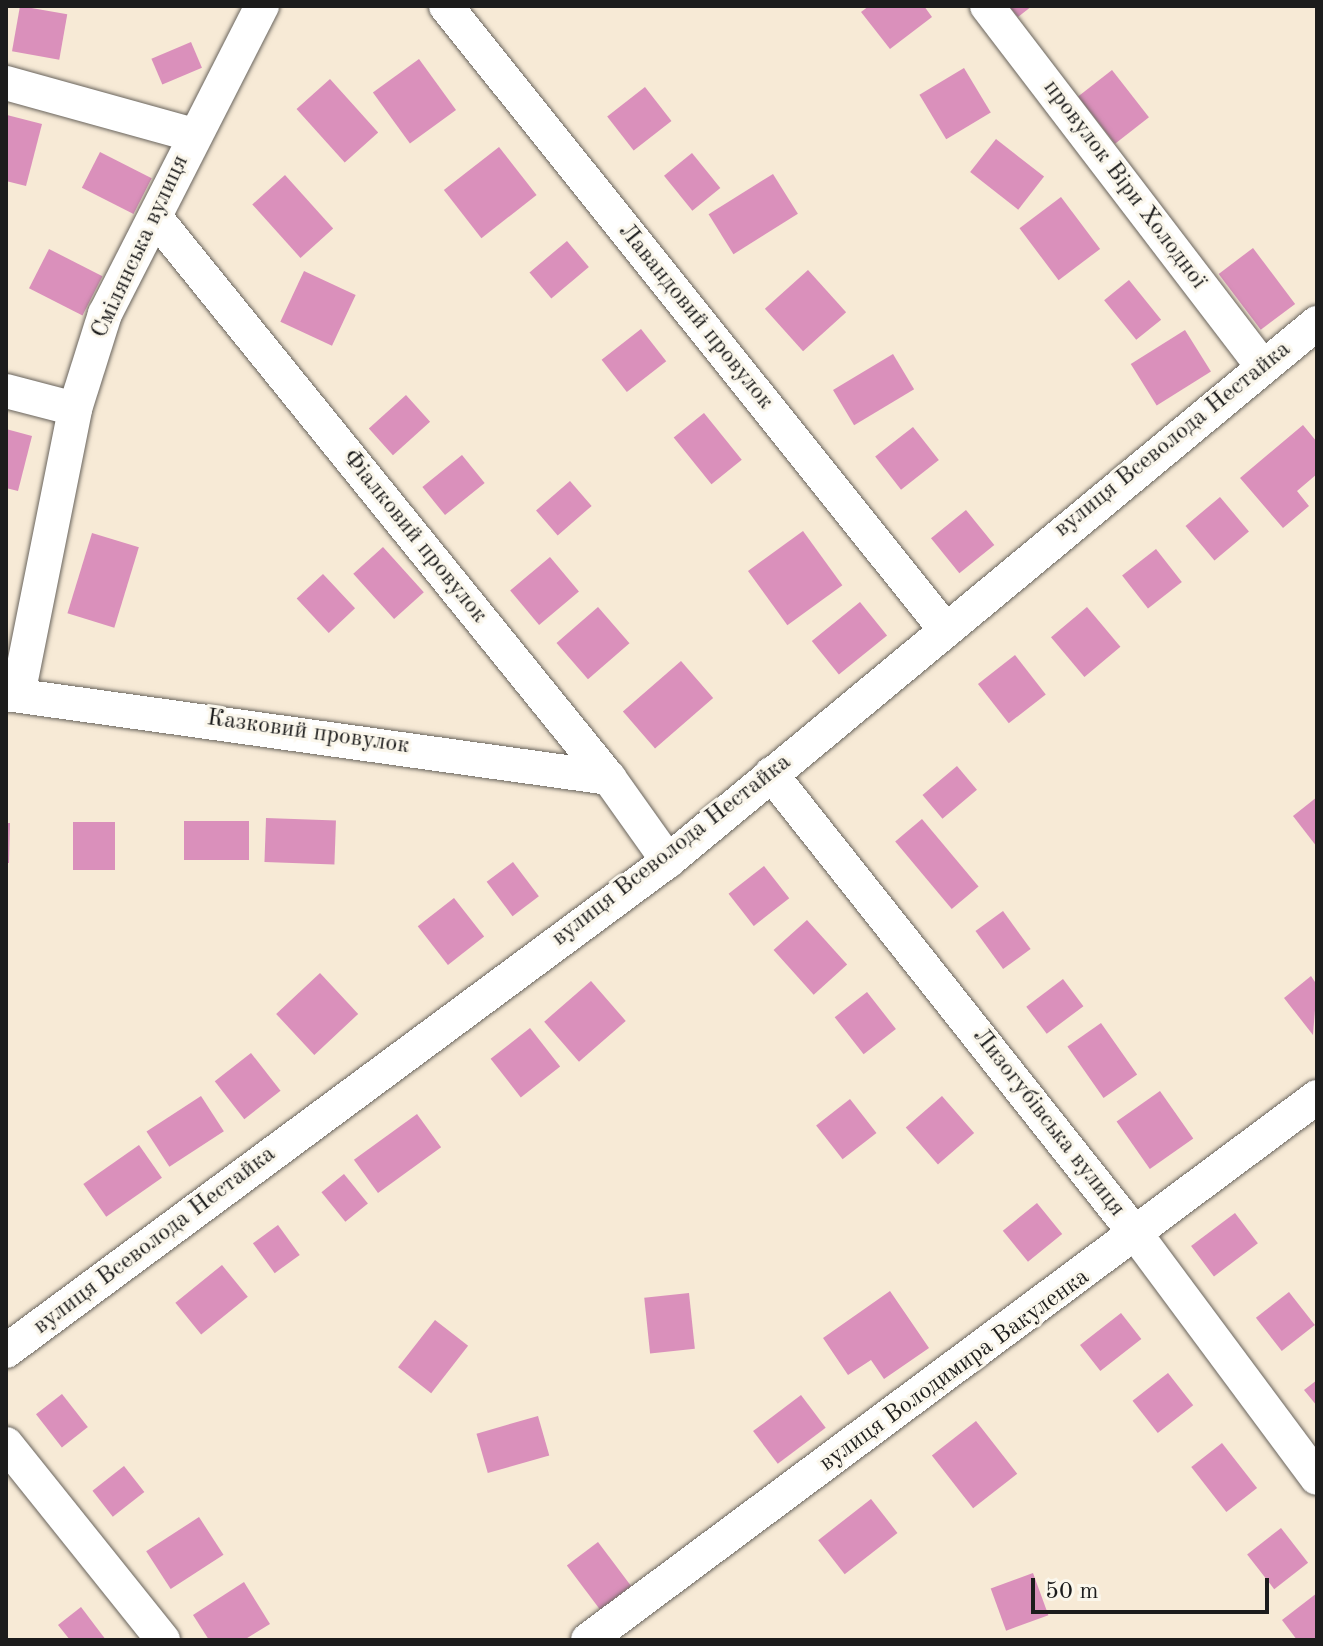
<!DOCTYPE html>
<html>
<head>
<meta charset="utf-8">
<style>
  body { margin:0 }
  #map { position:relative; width:1323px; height:1646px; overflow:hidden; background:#f7ead6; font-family:"Old Standard TT",serif }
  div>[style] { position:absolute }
  .building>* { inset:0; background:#da90bb; transform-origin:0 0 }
  .roads { filter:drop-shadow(0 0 2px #69645d) drop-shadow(0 0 2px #69645d) }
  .minor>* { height:34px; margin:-17px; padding:0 17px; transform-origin:17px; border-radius:17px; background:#fff }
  span { translate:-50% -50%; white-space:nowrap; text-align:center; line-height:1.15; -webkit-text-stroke:6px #fbf7ec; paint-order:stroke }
  .street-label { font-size:24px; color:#1c1c1c }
  .frame { position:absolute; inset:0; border:8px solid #1c1c1c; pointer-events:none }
  .scale { position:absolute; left:1031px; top:1578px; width:238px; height:36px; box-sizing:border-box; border:4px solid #1c1c1c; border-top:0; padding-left:10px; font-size:24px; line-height:28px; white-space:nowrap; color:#1c1c1c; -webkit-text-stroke:6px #fbf7ec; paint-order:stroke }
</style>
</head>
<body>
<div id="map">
  <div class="building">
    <i style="left:20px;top:6px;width:48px;height:46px;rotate:10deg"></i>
    <i style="clip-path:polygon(869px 6px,924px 6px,932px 17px,890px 49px,861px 12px)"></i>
    <i style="clip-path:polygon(1009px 6px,1032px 6px,1018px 17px)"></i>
    <i style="left:191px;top:42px;width:28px;height:43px;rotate:67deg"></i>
    <i style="left:419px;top:59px;width:63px;height:57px;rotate:54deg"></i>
    <i style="left:964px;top:68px;width:52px;height:52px;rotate:59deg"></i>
    <i style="left:1112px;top:70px;width:60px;height:43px;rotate:52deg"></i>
    <i style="left:330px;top:79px;width:72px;height:45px;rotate:48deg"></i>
    <i style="left:645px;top:87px;width:43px;height:48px;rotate:52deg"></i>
    <i style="clip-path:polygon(7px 115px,42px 124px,26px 186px,6px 181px)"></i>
    <i style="left:996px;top:139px;width:61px;height:42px;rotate:38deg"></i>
    <i style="left:499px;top:147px;width:61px;height:70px;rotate:52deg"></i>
    <i style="left:100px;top:152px;width:58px;height:40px;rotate:27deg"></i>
    <i style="left:692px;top:153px;width:45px;height:36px;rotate:51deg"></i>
    <i style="left:773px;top:174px;width:47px;height:76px;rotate:58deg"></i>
    <i style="left:285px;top:175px;width:72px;height:44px;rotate:48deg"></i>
    <i style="left:1061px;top:197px;width:65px;height:52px;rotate:53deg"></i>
    <i style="left:567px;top:241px;width:34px;height:49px;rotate:50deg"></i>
    <i style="left:1253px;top:248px;width:70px;height:43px;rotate:53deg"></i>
    <i style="left:49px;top:249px;width:60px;height:44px;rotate:27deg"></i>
    <i style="left:808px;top:270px;width:57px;height:58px;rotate:48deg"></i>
    <i style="left:304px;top:271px;width:57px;height:56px;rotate:25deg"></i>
    <i style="left:1129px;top:280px;width:51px;height:32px;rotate:51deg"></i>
    <i style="left:641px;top:329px;width:41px;height:50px;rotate:52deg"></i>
    <i style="left:1185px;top:330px;width:49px;height:64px;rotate:58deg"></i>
    <i style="left:893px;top:354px;width:41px;height:70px;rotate:59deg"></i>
    <i style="left:406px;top:395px;width:36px;height:50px;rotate:48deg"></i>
    <i style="left:704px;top:413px;width:60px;height:39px;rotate:51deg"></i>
    <i style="clip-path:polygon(1303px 425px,1317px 442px,1317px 474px,1297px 491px,1309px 506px,1283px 528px,1240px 478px)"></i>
    <i style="left:913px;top:427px;width:42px;height:48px;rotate:52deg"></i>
    <i style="clip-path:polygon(6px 429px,32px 436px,18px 491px,6px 488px)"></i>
    <i style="left:462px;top:455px;width:36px;height:51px;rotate:51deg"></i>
    <i style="left:570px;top:481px;width:33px;height:45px;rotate:49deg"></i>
    <i style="left:1220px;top:497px;width:45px;height:45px;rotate:50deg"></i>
    <i style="left:966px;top:510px;width:45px;height:45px;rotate:51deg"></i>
    <i style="left:803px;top:531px;width:67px;height:68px;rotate:54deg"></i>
    <i style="left:92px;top:533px;width:49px;height:84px;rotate:17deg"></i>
    <i style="left:383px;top:547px;width:61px;height:40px;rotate:48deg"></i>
    <i style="left:1156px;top:549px;width:42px;height:43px;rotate:52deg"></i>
    <i style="left:550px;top:557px;width:45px;height:52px;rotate:50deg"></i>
    <i style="left:323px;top:574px;width:47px;height:36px;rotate:47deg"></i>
    <i style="left:860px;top:602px;width:43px;height:62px;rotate:51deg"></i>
    <i style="left:598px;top:607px;width:48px;height:55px;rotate:49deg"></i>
    <i style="left:1087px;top:607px;width:52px;height:47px;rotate:50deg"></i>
    <i style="left:1015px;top:655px;width:50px;height:47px;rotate:52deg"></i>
    <i style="left:681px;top:661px;width:49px;height:77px;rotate:49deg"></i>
    <i style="left:957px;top:766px;width:31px;height:45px;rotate:50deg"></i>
    <i style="clip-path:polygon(1317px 797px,1317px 847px,1293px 816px)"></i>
    <i style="left:266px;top:818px;width:70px;height:44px;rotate:2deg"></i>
    <i style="left:922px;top:819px;width:88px;height:35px;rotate:50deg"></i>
    <i style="left:184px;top:821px;width:65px;height:39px"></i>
    <i style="left:73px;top:822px;width:42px;height:48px"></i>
    <i style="clip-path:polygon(6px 823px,10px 823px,9px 863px,6px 863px)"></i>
    <i style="left:513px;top:862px;width:43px;height:33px;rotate:53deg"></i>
    <i style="left:764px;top:866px;width:41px;height:45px;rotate:52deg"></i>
    <i style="left:454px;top:898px;width:49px;height:46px;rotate:52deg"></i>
    <i style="left:1003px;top:911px;width:47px;height:34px;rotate:54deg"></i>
    <i style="left:807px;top:920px;width:60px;height:45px;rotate:48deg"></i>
    <i style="left:320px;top:973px;width:56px;height:60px;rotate:47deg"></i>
    <i style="clip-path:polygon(1311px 976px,1317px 985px,1313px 1035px,1284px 998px)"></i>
    <i style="left:1063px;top:979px;width:34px;height:46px;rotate:53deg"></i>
    <i style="left:591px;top:981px;width:53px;height:62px;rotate:49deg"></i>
    <i style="left:867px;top:992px;width:47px;height:41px;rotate:52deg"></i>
    <i style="left:1101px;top:1023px;width:63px;height:41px;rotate:55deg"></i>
    <i style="left:530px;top:1028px;width:49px;height:50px;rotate:52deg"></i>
    <i style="left:251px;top:1053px;width:48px;height:46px;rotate:52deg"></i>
    <i style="left:1160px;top:1091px;width:58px;height:53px;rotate:55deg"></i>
    <i style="left:201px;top:1096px;width:42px;height:65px;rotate:57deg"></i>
    <i style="left:942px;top:1096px;width:49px;height:48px;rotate:49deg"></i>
    <i style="left:850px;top:1099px;width:43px;height:43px;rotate:52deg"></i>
    <i style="left:417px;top:1114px;width:41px;height:78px;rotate:54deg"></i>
    <i style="left:139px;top:1145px;width:40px;height:68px;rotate:55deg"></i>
    <i style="left:344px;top:1174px;width:38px;height:29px;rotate:51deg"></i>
    <i style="left:1037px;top:1203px;width:40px;height:44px;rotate:51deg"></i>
    <i style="left:1235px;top:1213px;width:38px;height:55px;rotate:53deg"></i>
    <i style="left:278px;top:1225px;width:37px;height:31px;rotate:54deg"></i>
    <i style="left:222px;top:1265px;width:41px;height:60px;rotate:51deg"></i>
    <i style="clip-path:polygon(890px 1291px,929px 1348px,884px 1379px,871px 1360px,848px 1375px,823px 1338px)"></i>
    <i style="left:1289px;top:1292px;width:42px;height:42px;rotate:52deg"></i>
    <i style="left:689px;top:1293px;width:56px;height:45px;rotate:84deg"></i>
    <i style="left:1121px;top:1313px;width:33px;height:52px;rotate:52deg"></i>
    <i style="left:435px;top:1320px;width:42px;height:60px;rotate:38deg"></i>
    <i style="left:1168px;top:1373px;width:41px;height:45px;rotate:52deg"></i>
    <i style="clip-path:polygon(1317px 1380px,1317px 1406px,1304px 1390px)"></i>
    <i style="left:62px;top:1394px;width:42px;height:33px;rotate:52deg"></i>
    <i style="left:801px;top:1395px;width:41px;height:60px;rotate:53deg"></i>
    <i style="left:538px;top:1416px;width:41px;height:64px;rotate:74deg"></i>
    <i style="left:976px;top:1421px;width:67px;height:56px;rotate:52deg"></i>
    <i style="left:1222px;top:1443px;width:57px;height:39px;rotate:52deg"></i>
    <i style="left:124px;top:1466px;width:33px;height:40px;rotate:52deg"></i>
    <i style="left:871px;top:1499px;width:43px;height:67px;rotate:52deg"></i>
    <i style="left:199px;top:1517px;width:45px;height:63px;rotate:57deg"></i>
    <i style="left:1281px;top:1528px;width:44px;height:43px;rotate:52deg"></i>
    <i style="left:598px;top:1542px;width:55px;height:39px;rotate:53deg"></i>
    <i style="left:1033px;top:1573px;width:45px;height:45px;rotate:70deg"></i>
    <i style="clip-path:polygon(244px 1582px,270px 1624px,244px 1640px,209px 1640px,193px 1615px)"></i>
    <i style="clip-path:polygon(1317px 1593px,1317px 1640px,1297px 1640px,1282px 1620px)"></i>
    <i style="clip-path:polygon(81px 1607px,106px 1640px,70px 1640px,58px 1625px)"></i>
  </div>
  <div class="roads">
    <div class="minor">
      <i style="left:446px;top:6px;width:798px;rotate:51.31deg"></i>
      <i style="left:987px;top:6px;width:452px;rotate:52.6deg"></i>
      <i style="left:6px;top:83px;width:195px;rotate:15.5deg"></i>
      <i style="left:155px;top:217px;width:722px;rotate:51.02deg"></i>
      <i style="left:609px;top:778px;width:102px;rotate:54.6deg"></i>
      <i style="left:6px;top:391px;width:71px;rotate:14.6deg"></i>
      <i style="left:19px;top:690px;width:287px;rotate:-78.7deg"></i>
      <i style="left:75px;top:409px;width:100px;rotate:-72.5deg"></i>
      <i style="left:105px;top:314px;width:346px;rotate:-63deg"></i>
      <i style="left:6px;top:694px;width:609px;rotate:7.93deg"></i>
      <i style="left:771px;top:774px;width:591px;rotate:51.6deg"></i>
      <i style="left:1138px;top:1237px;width:300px;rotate:53.4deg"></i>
      <i style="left:6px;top:1351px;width:824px;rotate:-36.51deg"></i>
      <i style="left:668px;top:861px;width:843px;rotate:-39.66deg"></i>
      <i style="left:6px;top:1444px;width:251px;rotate:51.3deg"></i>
      <i style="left:588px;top:1640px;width:909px;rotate:-36.68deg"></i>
    </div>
  </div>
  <div class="street-label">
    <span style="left:1124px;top:185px;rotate:53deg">провулок Віри Холодної</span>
    <span style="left:141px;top:247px;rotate:-65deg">Смілянська вулиця</span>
    <span style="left:695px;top:317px;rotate:51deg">Лавандовий провулок</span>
    <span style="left:1173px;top:440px;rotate:-39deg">вулиця Всеволода Нестайка</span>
    <span style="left:414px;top:537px;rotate:51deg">Фіалковий провулок</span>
    <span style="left:308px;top:733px;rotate:8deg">Казковий провулок</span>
    <span style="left:672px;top:851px;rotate:-38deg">вулиця Всеволода Нестайка</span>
    <span style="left:1048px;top:1123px;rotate:52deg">Лизогубівська вулиця</span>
    <span style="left:155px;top:1241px;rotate:-37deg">вулиця Всеволода Нестайка</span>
    <span style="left:955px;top:1371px;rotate:-36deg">вулиця Володимира Вакуленка</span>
  </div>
  <div class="frame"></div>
  <div class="scale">50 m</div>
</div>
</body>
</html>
